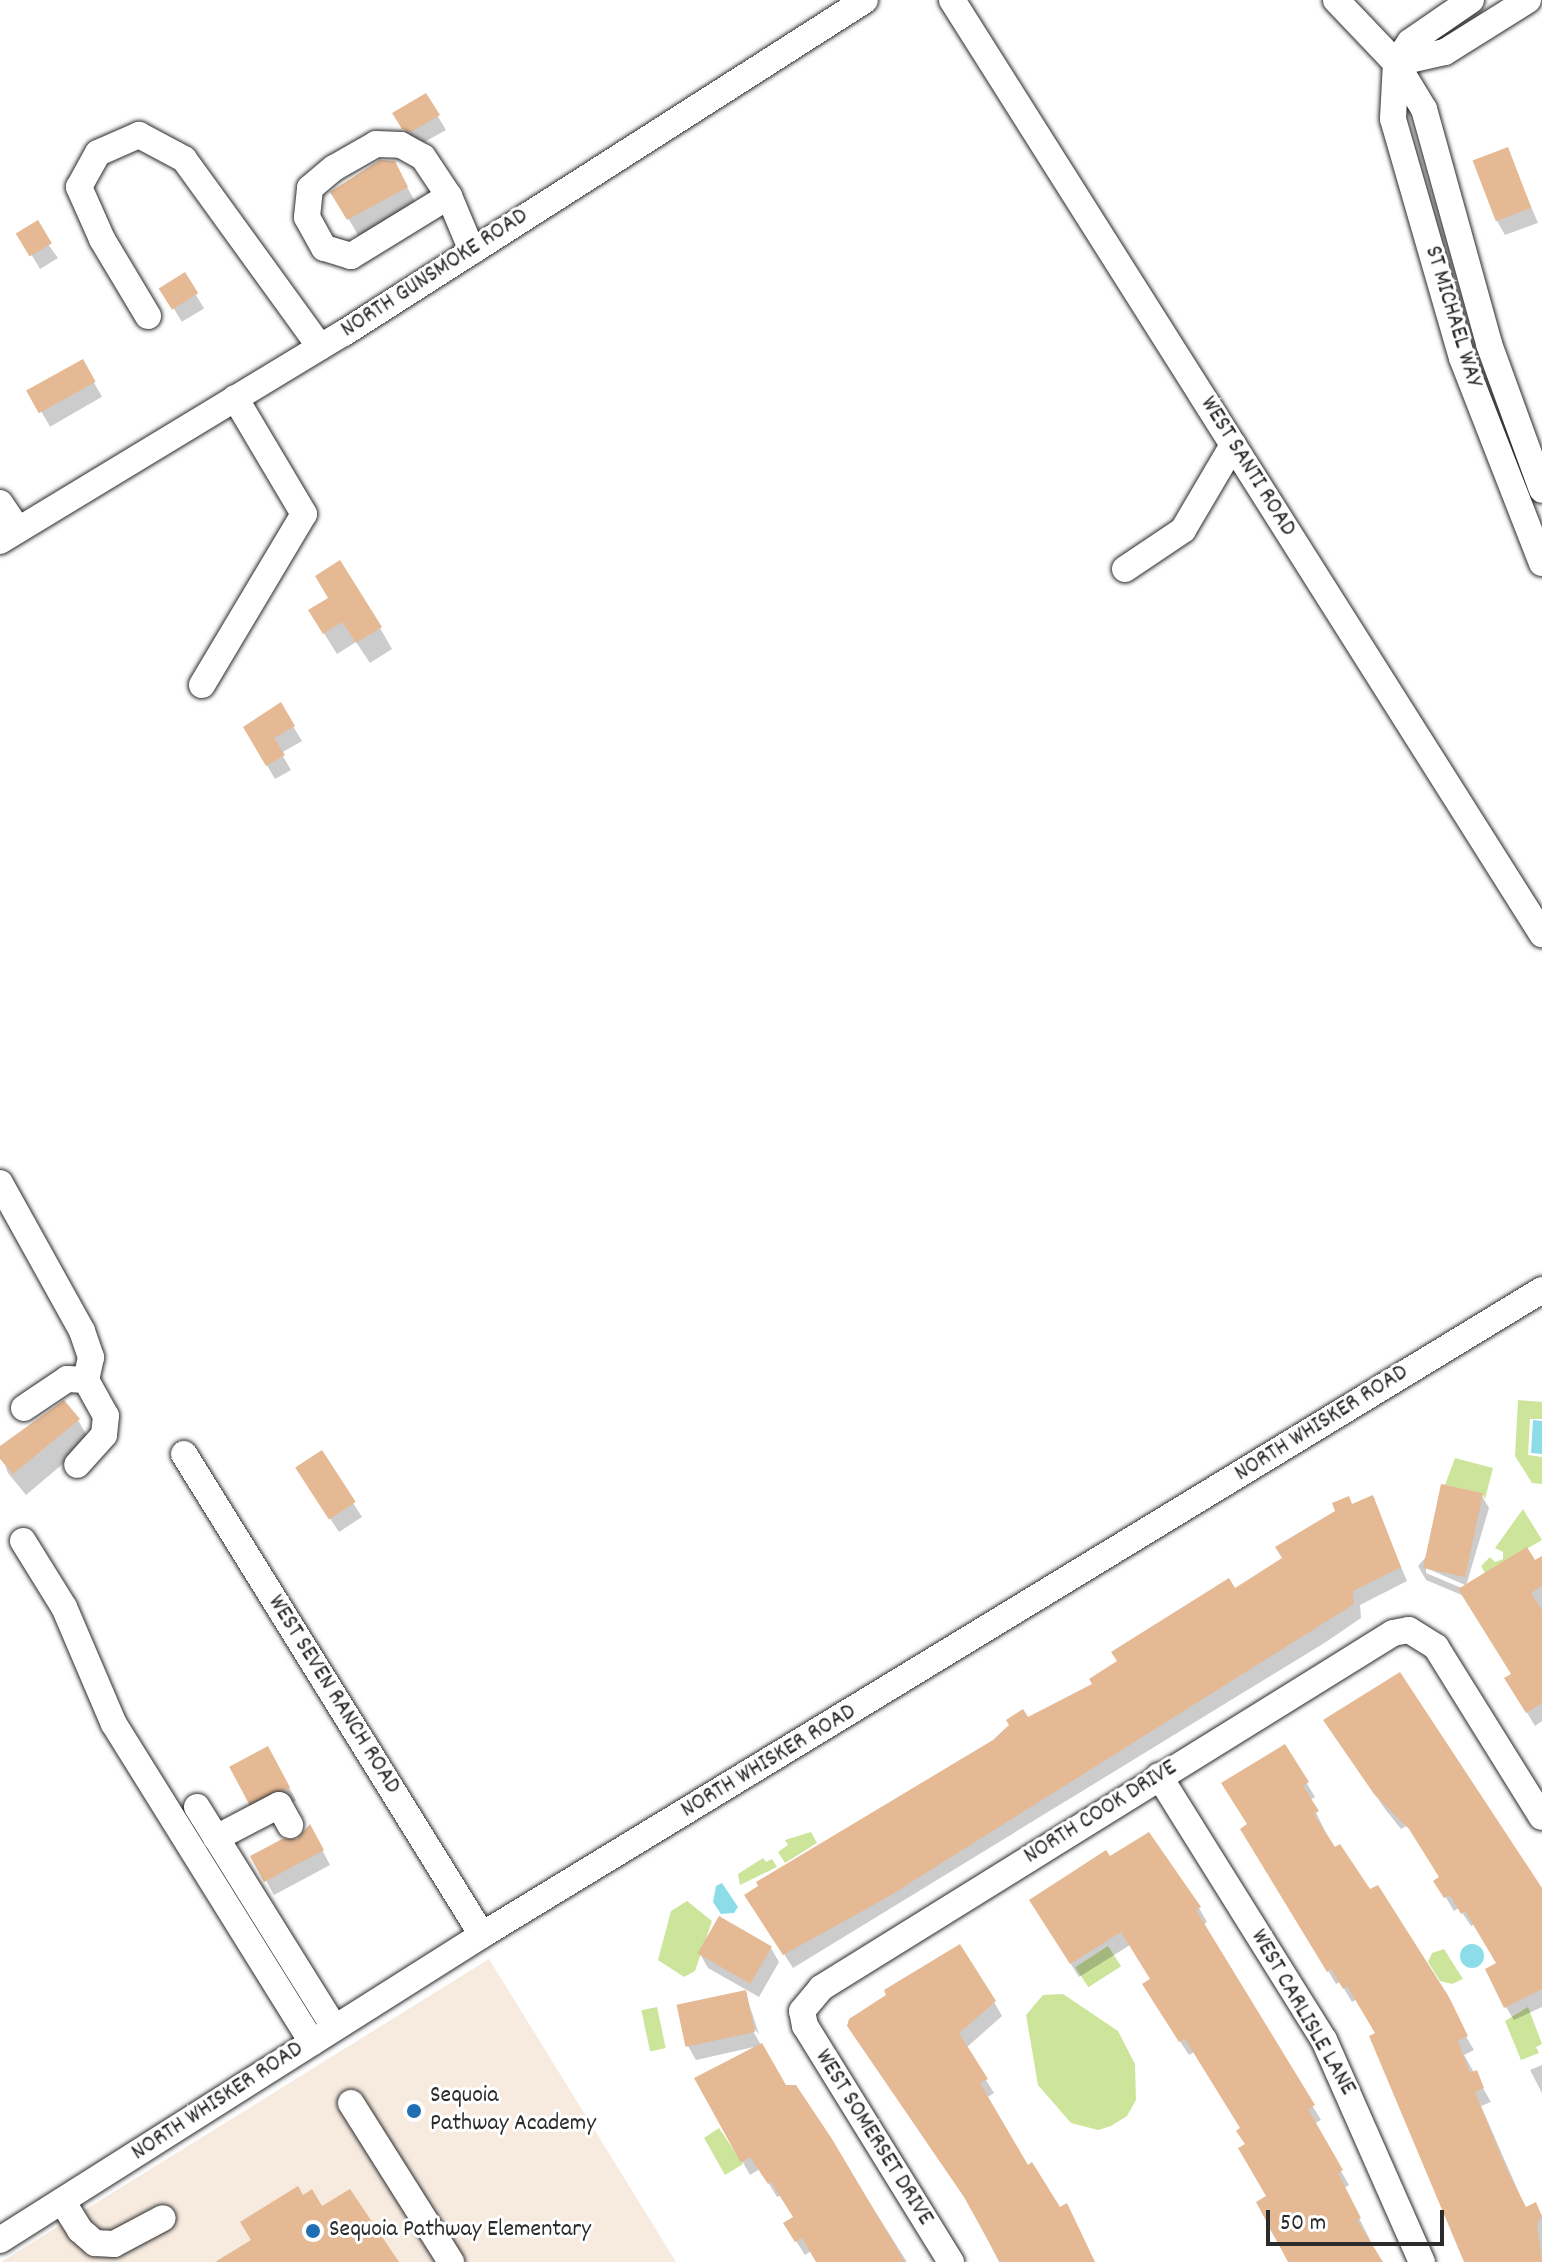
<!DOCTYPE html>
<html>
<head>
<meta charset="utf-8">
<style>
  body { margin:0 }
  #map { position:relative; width:1542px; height:2262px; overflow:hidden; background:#fff; font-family:Dekko,sans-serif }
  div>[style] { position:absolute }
  .built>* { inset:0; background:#f7eadf }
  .green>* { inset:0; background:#cde59b; transform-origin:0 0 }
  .water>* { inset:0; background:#8cdde8 }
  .round { border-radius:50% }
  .shadow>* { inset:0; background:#0003; transform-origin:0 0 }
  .building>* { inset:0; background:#e4b994; transform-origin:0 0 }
  .roads { filter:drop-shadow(0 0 2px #2b2b2b) drop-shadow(0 0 2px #2b2b2b) }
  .minor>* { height:26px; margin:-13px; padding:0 13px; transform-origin:13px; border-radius:13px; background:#fff }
  .dots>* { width:22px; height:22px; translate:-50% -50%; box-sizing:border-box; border:4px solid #fff; border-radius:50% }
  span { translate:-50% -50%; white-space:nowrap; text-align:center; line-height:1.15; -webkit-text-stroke:6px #fff; paint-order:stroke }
  .street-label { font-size:24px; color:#2b2b2b }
  .poi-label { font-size:24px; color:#2b2b2b }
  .left { translate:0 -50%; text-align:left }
  .scale { position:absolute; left:1266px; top:2210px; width:178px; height:36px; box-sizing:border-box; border:4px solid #2b2b2b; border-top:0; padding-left:10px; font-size:24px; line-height:28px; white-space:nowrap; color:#2b2b2b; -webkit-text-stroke:6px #fff; paint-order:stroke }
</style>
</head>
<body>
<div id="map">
  <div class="built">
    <i style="clip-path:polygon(489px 1959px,676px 2262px,1px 2262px)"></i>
  </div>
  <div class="green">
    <i style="clip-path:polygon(1518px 1400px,1542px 1402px,1542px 1419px,1530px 1419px,1528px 1455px,1542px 1457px,1542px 1484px,1532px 1483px,1515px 1456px)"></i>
    <i style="clip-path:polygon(1455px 1458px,1493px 1468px,1485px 1499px,1482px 1493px,1445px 1485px)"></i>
    <i style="clip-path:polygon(1523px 1509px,1542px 1540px,1485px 1573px,1481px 1566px,1490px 1557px,1495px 1562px,1503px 1559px,1503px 1552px,1495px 1548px)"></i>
    <i style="clip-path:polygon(811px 1832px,817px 1843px,785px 1863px,778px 1852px,788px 1845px,785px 1840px)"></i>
    <i style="clip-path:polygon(763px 1858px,766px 1862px,772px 1859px,777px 1867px,740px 1885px,738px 1874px)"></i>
    <i style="clip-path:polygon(687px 1901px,712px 1921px,695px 1971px,684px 1977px,658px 1960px,671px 1911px)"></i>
    <i style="left:1108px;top:1946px;width:24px;height:39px;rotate:57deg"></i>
    <i style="clip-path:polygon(1444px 1949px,1463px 1979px,1452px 1984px,1440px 1981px,1428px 1962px,1432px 1953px)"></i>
    <i style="clip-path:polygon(1063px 1994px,1118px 2031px,1135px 2064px,1136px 2100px,1127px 2116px,1111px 2126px,1098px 2130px,1071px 2123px,1038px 2085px,1026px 2015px,1043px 1995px)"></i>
    <i style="left:657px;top:2007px;width:42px;height:16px;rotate:78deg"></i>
    <i style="clip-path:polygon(1528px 2007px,1542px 2044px,1536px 2047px,1539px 2053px,1521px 2060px,1505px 2021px)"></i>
    <i style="clip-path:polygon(719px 2128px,743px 2164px,725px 2175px,704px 2138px)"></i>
  </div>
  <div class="water">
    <i style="clip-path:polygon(1533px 1420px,1542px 1421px,1542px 1454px,1531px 1453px)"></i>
    <i style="clip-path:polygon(722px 1883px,738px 1907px,734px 1913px,721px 1914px,713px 1902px,716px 1886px)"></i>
    <i class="round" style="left:1460px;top:1944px;width:24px;height:24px"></i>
  </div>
  <div class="shadow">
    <i style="clip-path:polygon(425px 95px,446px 130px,419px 145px,412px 143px,395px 113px)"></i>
    <i style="clip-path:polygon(1507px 150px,1538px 223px,1505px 235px,1497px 221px)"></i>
    <i style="clip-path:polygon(406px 185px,419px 209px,361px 240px,333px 193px)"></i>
    <i style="clip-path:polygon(34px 225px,58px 258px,40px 269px,19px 234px)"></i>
    <i style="left:184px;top:275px;width:39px;height:26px;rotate:59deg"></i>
    <i style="left:82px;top:362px;width:40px;height:60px;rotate:60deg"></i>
    <i style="clip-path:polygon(310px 611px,380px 628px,392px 649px,370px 663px,356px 642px,337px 654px)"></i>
    <i style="clip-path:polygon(280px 705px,302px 741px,281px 753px,291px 770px,275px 779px,245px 728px)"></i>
    <i style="clip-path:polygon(78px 1420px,90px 1441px,26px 1495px,8px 1473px,0 1449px)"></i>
    <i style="clip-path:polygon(321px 1453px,362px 1517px,339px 1532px,306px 1482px)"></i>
    <i style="clip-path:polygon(evenodd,1481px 1494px,1489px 1508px,1466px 1586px,1542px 1560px,1542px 1721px,1535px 1726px,1507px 1679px,1513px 1675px,1464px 1596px,1426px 1580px,1418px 1566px,1481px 1494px,1426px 1568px,1465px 1585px,1464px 1589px,1426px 1573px,1426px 1568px)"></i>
    <i style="clip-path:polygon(1372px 1498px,1407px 1581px,1360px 1605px,1361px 1618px,1326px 1642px,793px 1968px,755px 1909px,1028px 1720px,1095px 1685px,1285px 1559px,1352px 1506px)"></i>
    <i style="clip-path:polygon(1334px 1735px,1542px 1895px,1542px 2007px,1514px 2020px,1506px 2007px,1499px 1964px,1475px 1924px,1471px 1926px,1459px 1908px,1454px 1911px,1436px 1881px,1441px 1878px,1408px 1825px,1401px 1829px,1385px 1809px)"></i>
    <i style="clip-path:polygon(1284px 1746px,1315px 1797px,1310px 1800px,1334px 1850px,1370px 1892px,1377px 1887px,1474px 2050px,1464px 2055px,1491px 2102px,1481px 2106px,1526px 2209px,1535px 2205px,1542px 2217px,1542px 2262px,1467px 2262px,1377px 2034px,1357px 1999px,1352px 2002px,1340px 1982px,1336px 1984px,1251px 1843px,1249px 1825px)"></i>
    <i style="left:267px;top:1748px;width:60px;height:41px;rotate:61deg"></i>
    <i style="clip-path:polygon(317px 1840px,330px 1865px,274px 1895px,253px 1857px)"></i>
    <i style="clip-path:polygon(1109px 1859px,1199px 1908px,1207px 1922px,1203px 1925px,1321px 2120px,1314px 2124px,1349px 2185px,1344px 2188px,1381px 2262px,1290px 2262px,1269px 2228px,1268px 2197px,1243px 2129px,1194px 2052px,1189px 2055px,1152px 1999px,1152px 1980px,1130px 1945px,1079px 1977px,1040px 1915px)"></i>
    <i style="clip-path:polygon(771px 1948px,779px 1962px,759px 1997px,708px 1968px,700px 1954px)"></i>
    <i style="clip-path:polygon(745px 1992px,759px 2034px,749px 2024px,785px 2087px,830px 2140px,907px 2262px,818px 2262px,811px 2251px,805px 2255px,794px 2238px,795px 2218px,781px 2195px,777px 2197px,760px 2169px,750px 2175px,696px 2079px,754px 2047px,696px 2060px,688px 2046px)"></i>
    <i style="clip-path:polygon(994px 2002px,1002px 2016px,966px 2048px,994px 2093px,986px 2098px,1027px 2168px,1060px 2210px,1066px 2206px,1094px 2262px,999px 2262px,970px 2205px,858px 2041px)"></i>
    <i style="clip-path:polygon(1542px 2065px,1542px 2093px,1530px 2070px)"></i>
  </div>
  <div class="building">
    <i style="clip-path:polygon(426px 93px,440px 115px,411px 132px,402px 129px,392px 113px)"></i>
    <i style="left:1508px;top:147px;width:65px;height:38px;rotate:69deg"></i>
    <i style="clip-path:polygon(380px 160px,395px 161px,408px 187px,347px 220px,330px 192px)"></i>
    <i style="left:38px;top:220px;width:27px;height:26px;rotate:59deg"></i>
    <i style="left:185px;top:272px;width:25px;height:31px;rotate:58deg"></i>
    <i style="left:83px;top:359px;width:26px;height:65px;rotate:61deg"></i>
    <i style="clip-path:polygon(340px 560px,382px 627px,356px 643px,342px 622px,323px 634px,308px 610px,328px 598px,315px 576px)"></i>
    <i style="clip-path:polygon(281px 702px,295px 726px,274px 738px,285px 755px,266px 766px,243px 727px)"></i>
    <i style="clip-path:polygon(64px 1400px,80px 1419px,13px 1474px,0 1459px,0 1446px)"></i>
    <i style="left:322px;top:1450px;width:62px;height:32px;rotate:57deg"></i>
    <i style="left:1441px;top:1484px;width:43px;height:86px;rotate:12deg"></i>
    <i style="clip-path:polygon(1373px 1495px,1401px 1567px,1353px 1591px,1354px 1604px,886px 1898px,783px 1955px,744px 1895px,758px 1886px,756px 1882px,993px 1740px,1009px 1725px,1006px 1720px,1023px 1709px,1028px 1717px,1092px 1684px,1089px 1679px,1117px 1661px,1111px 1652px,1229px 1578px,1235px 1588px,1282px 1558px,1275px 1547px,1335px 1511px,1332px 1503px,1349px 1496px,1352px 1504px)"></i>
    <i style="clip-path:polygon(1527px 1547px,1535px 1560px,1542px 1556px,1542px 1586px,1531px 1593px,1542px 1610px,1542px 1703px,1526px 1713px,1504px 1678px,1511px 1674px,1458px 1589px)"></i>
    <i style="clip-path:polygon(1400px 1672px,1542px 1888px,1542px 1989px,1504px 2008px,1485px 1969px,1496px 1963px,1465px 1911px,1461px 1914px,1450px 1895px,1444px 1898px,1433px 1881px,1439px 1877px,1409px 1829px,1374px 1794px,1323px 1720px)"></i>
    <i style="clip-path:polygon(1285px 1744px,1309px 1782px,1303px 1786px,1319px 1811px,1314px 1814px,1335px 1847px,1340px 1844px,1370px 1889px,1378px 1885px,1449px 1997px,1468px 2036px,1458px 2041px,1470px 2073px,1477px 2070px,1484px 2088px,1475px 2092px,1506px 2168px,1526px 2207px,1536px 2202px,1542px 2216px,1537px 2224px,1542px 2262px,1464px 2262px,1369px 2036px,1375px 2033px,1347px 1986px,1343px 1989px,1331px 1969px,1327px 1972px,1240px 1829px,1247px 1824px,1221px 1783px)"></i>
    <i style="left:268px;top:1746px;width:47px;height:44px;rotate:62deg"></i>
    <i style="clip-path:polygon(310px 1824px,324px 1850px,264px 1882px,250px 1856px,282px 1839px,297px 1839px)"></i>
    <i style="clip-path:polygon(1149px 1832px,1201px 1907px,1196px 1910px,1315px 2105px,1308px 2109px,1343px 2170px,1338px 2173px,1361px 2218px,1357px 2220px,1383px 2262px,1288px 2262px,1256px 2202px,1266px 2196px,1238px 2148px,1245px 2144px,1236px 2131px,1240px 2128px,1185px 2039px,1179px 2042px,1142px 1984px,1150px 1979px,1121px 1932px,1070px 1964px,1029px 1900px,1106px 1850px,1110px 1856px)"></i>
    <i style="left:719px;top:1916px;width:61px;height:43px;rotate:30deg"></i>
    <i style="clip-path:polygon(960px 1944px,996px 2001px,959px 2033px,988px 2079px,980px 2083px,1028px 2165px,1032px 2162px,1060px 2207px,1067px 2203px,1095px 2262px,1000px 2262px,964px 2197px,847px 2026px,849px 2019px,886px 1995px,884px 1990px)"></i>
    <i style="left:746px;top:1990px;width:43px;height:71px;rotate:78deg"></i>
    <i style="clip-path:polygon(762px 2043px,786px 2085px,796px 2085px,832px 2139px,905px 2262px,816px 2262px,802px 2238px,795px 2242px,783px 2223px,793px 2217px,771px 2182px,768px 2184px,750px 2157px,741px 2163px,694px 2078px)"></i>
    <i style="clip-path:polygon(298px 2186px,303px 2195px,312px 2189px,322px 2206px,350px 2189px,399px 2262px,215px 2262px,251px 2240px,240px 2222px)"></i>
  </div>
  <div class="roads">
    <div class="minor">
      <i style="left:952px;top:0;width:1105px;rotate:57.72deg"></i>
      <i style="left:1336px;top:0;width:87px;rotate:46.4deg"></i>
      <i style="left:1396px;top:63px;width:54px;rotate:58.7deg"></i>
      <i style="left:1424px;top:109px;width:244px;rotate:74.5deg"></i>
      <i style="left:1489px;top:344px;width:155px;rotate:70deg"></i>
      <i style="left:1471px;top:0;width:74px;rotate:145.5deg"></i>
      <i style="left:1410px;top:42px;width:25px;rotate:124deg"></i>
      <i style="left:1396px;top:63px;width:56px;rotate:93.1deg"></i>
      <i style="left:1393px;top:119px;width:249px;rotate:73.9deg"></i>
      <i style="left:1462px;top:358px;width:220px;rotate:68.7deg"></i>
      <i style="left:1396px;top:63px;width:50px;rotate:-12.7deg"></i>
      <i style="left:1445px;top:52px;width:98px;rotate:-32.1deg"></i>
      <i style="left:449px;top:196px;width:115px;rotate:148.5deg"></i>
      <i style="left:351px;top:256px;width:28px;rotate:-163deg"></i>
      <i style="left:324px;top:248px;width:35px;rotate:-119deg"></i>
      <i style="left:307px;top:217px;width:29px;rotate:-84deg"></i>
      <i style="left:310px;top:188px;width:31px;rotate:-40deg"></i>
      <i style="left:334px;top:168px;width:48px;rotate:-29.7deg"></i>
      <i style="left:376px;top:144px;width:25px;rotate:2deg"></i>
      <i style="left:401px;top:145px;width:25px;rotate:29deg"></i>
      <i style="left:423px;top:157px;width:47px;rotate:56.3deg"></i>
      <i style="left:449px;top:196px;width:60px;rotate:67.3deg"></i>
      <i style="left:148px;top:316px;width:90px;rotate:-120.9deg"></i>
      <i style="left:102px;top:239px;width:57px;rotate:-113.9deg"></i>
      <i style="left:79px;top:187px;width:39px;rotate:-61deg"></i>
      <i style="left:98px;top:153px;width:45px;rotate:-23.7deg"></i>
      <i style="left:139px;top:135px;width:51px;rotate:28.1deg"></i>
      <i style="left:184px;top:159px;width:232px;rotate:54.1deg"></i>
      <i style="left:0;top:503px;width:32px;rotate:56deg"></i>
      <i style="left:0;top:541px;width:402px;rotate:-31.2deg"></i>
      <i style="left:344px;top:333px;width:618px;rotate:-32.58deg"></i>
      <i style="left:1125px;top:569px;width:70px;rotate:-33.9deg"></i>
      <i style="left:1183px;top:530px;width:99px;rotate:-59.5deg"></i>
      <i style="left:202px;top:685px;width:199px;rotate:-59.2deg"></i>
      <i style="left:304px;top:514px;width:135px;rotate:-120.7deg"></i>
      <i style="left:0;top:1183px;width:169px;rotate:61deg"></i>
      <i style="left:82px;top:1331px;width:28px;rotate:71deg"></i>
      <i style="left:91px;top:1357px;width:24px;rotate:102deg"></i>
      <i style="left:24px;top:1408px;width:52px;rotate:-34deg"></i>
      <i style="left:67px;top:1379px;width:19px;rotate:3deg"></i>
      <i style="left:86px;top:1380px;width:41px;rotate:60.9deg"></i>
      <i style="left:106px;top:1416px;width:19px;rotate:96deg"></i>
      <i style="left:104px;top:1435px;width:40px;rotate:132deg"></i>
      <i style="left:184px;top:1454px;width:566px;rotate:58.22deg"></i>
      <i style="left:23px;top:1541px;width:78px;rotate:58.2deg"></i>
      <i style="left:64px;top:1607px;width:127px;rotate:66.9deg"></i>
      <i style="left:114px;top:1724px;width:375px;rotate:58.1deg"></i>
      <i style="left:1159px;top:1776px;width:311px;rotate:58deg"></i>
      <i style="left:1324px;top:2040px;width:243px;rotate:66.2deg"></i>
      <i style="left:197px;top:1807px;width:259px;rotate:58.1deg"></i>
      <i style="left:216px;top:1838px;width:71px;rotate:-27.6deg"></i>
      <i style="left:279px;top:1805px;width:23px;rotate:61deg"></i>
      <i style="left:351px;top:2103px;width:188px;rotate:57.8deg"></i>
      <i style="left:62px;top:2201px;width:34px;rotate:58deg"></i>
      <i style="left:80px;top:2230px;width:20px;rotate:41deg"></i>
      <i style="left:95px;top:2243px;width:19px;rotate:3deg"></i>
      <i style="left:114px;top:2244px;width:55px;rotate:-28deg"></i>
      <i style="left:0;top:2240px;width:570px;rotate:-32.32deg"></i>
      <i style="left:482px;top:1935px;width:1241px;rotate:-31.32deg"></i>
      <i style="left:951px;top:2262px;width:278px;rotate:-121.7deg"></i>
      <i style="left:805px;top:2026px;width:15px;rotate:-101deg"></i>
      <i style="left:802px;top:2011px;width:30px;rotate:-50deg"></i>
      <i style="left:821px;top:1988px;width:673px;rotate:-31.82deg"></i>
      <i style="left:1393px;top:1633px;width:16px;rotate:-11deg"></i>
      <i style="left:1409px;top:1630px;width:32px;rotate:32deg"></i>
      <i style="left:1436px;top:1647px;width:200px;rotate:58.1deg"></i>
    </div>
  </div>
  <div class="dots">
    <i style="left:414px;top:2111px;background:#1f6fb2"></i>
    <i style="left:313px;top:2231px;background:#1f6fb2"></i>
  </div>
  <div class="street-label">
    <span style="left:435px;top:274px;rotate:-33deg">NORTH GUNSMOKE ROAD</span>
    <span style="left:1452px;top:317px;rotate:73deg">ST MICHAEL WAY</span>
    <span style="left:1247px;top:467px;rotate:58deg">WEST SANTI ROAD</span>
    <span style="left:1322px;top:1424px;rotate:-32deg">NORTH WHISKER ROAD</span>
    <span style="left:333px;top:1695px;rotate:58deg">WEST SEVEN RANCH ROAD</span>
    <span style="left:769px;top:1762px;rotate:-31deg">NORTH WHISKER ROAD</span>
    <span style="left:1101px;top:1813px;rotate:-32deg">NORTH COOK DRIVE</span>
    <span style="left:1302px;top:2013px;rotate:60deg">WEST CARLISLE LANE</span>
    <span style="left:218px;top:2102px;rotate:-33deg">NORTH WHISKER ROAD</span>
    <span style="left:873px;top:2138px;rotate:58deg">WEST SOMERSET DRIVE</span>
  </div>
  <div class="poi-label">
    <span class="left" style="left:430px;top:2111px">Sequoia<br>Pathway Academy</span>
    <span class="left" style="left:329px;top:2231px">Sequoia Pathway Elementary</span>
  </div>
  <div class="scale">50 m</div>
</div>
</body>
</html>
